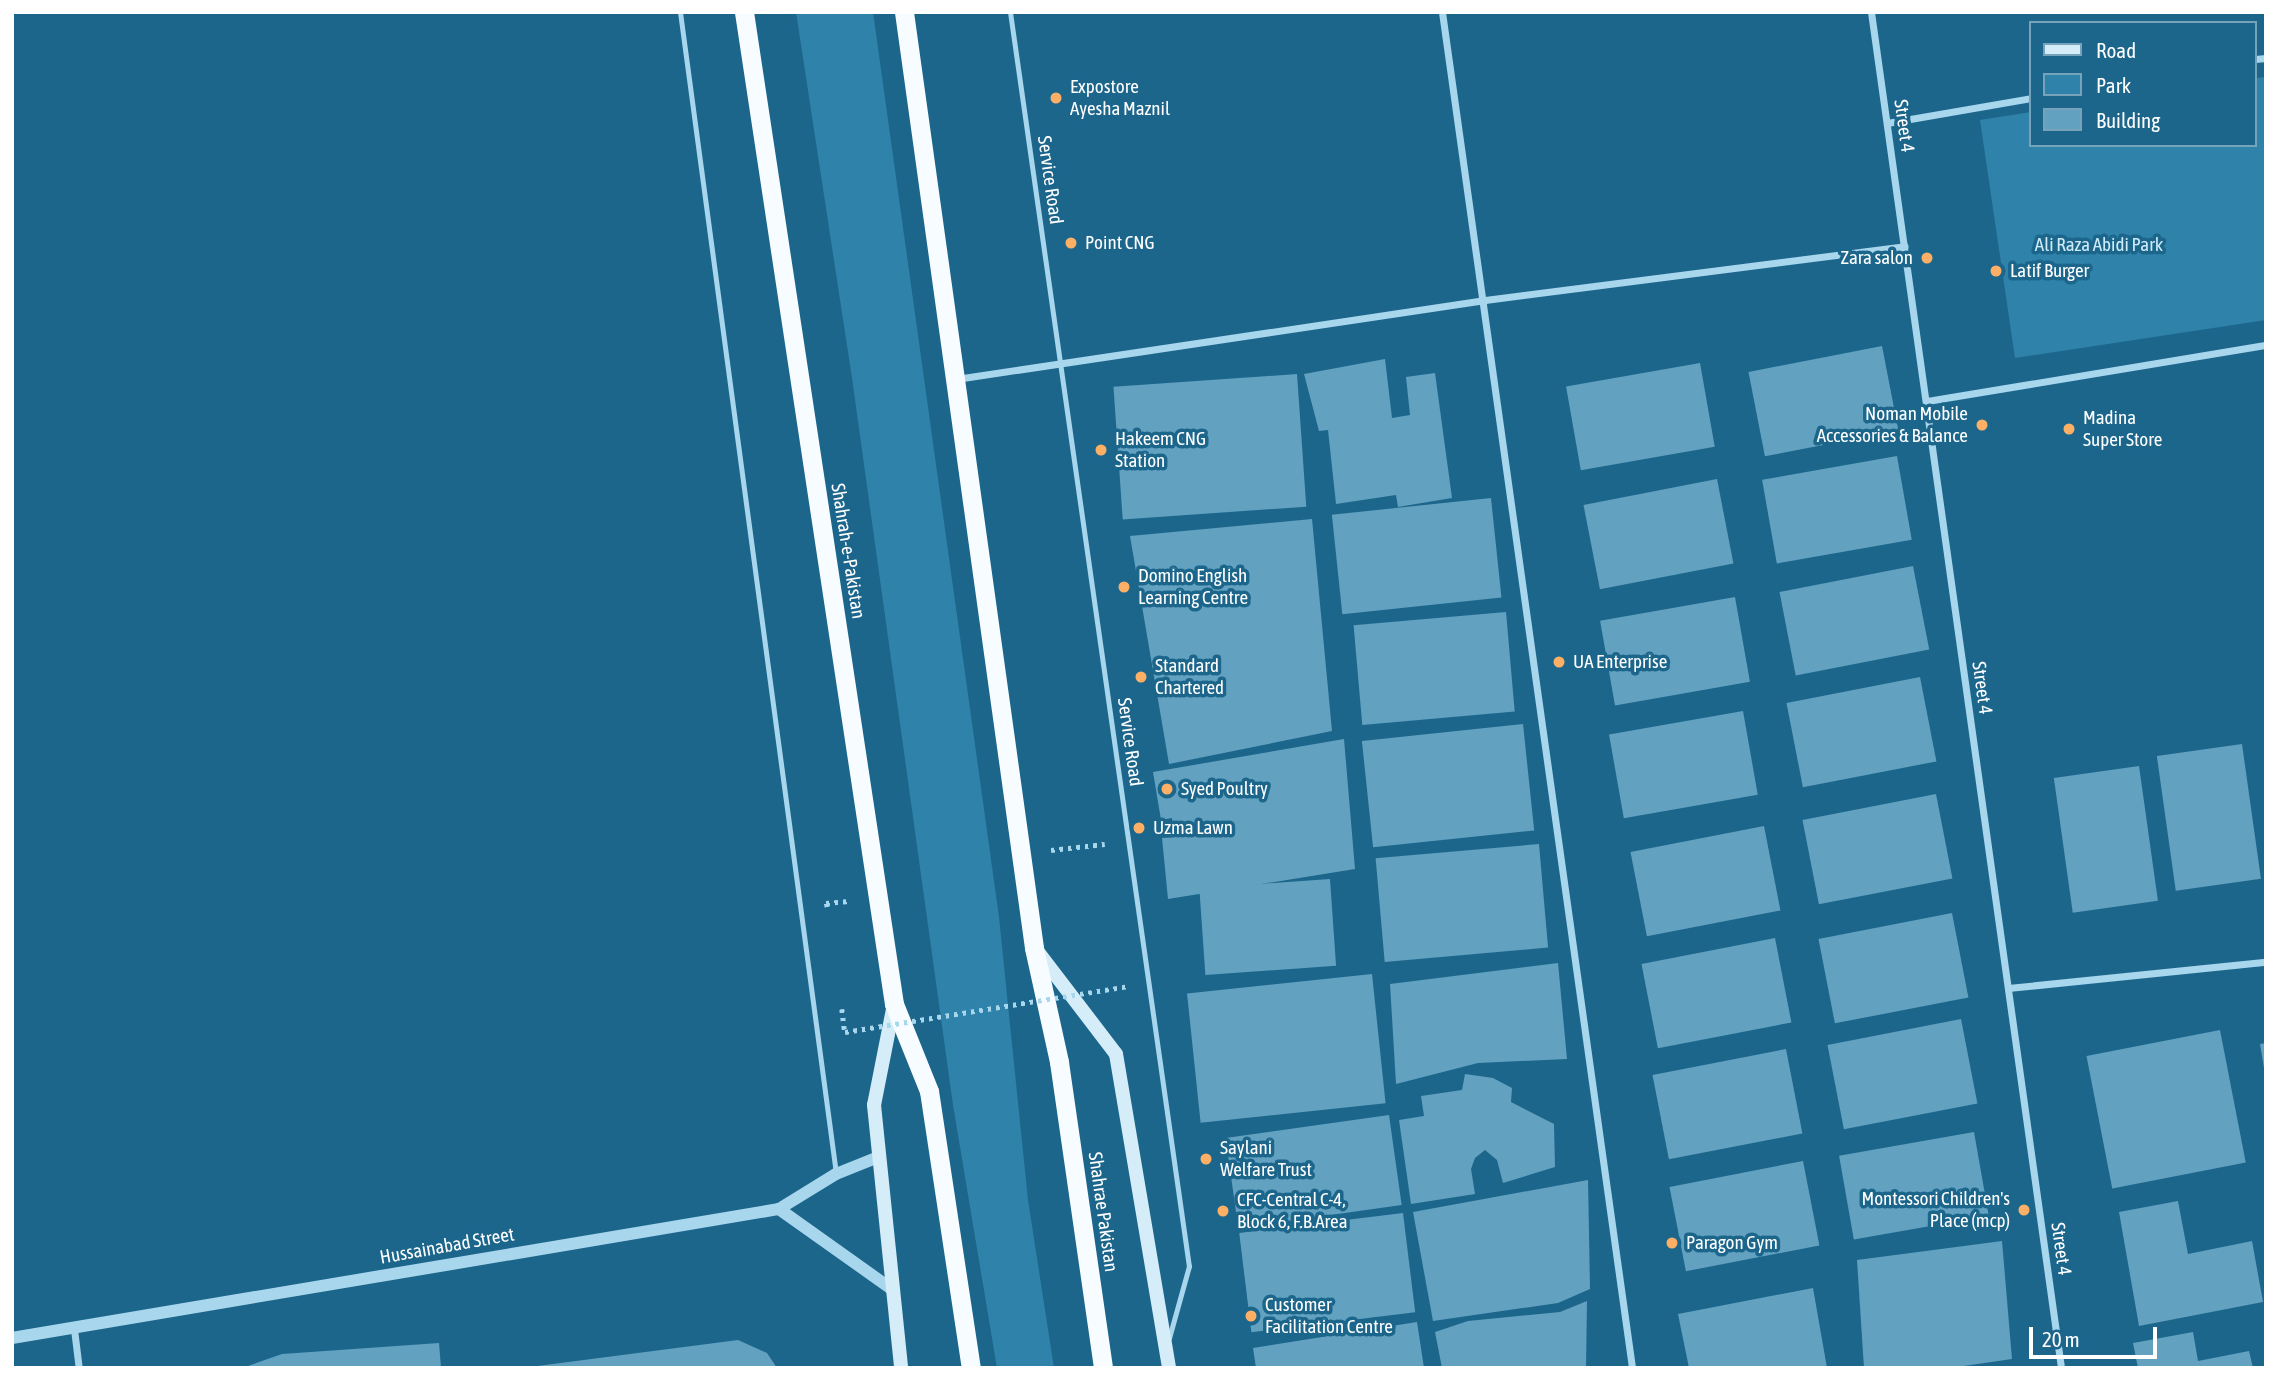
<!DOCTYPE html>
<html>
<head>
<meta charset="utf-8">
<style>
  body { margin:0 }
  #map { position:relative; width:2278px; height:1380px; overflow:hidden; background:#1c668c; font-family:"Asap Condensed",sans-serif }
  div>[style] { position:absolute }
  .green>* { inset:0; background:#2f82aa }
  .building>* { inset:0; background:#62a1c0; transform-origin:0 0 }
  .path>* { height:4.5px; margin-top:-2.25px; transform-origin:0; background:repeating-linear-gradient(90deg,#a8d6ed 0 3.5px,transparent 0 8.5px) }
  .service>* { height:5px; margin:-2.5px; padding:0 2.5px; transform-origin:2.5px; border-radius:2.5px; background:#a8d6ed }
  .minor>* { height:7px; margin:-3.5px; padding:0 3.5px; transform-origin:3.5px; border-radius:3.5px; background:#a8d6ed }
  .tertiary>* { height:12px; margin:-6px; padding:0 6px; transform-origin:6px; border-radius:6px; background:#a8d6ed }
  .secondary>* { height:14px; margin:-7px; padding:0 7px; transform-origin:7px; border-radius:7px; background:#d4edf9 }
  .trunk>* { height:19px; margin:-9.5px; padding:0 9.5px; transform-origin:9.5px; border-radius:9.5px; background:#f6fcff }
  .path-bridge>* { height:4.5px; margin-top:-2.25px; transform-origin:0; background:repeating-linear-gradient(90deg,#a8d6ed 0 3.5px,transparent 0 8.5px) }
  .dots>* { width:19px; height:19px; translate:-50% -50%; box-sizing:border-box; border:4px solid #1c668c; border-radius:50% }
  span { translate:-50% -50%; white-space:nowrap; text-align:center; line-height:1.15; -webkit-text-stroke:7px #1c668c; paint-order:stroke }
  .poi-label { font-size:19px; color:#fff }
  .left { translate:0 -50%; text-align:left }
  .right { translate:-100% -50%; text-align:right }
  .street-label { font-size:19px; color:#fff }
  .park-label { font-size:19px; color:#cdebf9 }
  .frame { position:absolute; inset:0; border:14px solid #fff; pointer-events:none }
  .legend { position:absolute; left:2029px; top:21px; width:228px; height:126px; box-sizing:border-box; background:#1c668c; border:2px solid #77a3ba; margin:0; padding:9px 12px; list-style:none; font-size:21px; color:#fff }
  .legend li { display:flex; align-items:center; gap:14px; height:35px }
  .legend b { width:35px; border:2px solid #77a3ba }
  .scale { position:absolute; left:2029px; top:1327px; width:128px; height:32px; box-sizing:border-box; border:4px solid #fff; border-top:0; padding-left:9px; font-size:21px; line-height:24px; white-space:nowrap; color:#fff; -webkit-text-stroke:5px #1c668c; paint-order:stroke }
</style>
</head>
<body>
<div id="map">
  <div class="green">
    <i style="clip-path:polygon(796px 12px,873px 12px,999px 917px,1028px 1200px,1054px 1368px,997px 1368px,953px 1105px,852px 378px)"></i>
    <i style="clip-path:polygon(2266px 77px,2266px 320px,2015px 358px,1980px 120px,2031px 112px,2031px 145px,2255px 145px,2255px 78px)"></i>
  </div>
  <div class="building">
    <i style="left:1882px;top:346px;width:86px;height:136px;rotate:79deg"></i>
    <i style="clip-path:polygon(1385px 359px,1392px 418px,1410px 415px,1406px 377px,1435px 373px,1452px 498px,1398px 507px,1396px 495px,1336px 504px,1328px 430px,1319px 431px,1304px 374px)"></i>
    <i style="left:1700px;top:363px;width:85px;height:136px;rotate:80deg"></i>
    <i style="left:1297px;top:374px;width:133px;height:184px;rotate:86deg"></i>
    <i style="left:1897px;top:456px;width:85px;height:137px;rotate:80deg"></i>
    <i style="left:1717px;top:479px;width:86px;height:136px;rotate:79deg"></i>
    <i style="left:1491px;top:498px;width:100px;height:160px;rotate:84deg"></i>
    <i style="clip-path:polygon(1312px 519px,1332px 731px,1169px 764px,1130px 536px)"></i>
    <i style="left:1913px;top:566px;width:85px;height:136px;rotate:79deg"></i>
    <i style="left:1735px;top:597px;width:86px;height:137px;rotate:80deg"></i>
    <i style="left:1506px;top:612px;width:100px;height:153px;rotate:85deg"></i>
    <i style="left:1920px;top:677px;width:86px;height:136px;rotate:79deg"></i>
    <i style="left:1743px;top:711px;width:85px;height:136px;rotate:80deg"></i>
    <i style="left:1523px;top:724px;width:107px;height:162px;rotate:84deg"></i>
    <i style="clip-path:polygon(1344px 739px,1355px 869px,1168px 899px,1162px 838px,1173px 837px,1172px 818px,1161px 820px,1153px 772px)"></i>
    <i style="left:2242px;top:744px;width:136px;height:86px;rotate:82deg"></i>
    <i style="left:2139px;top:766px;width:136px;height:86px;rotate:82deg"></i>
    <i style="left:1936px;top:794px;width:86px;height:136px;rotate:79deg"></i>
    <i style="left:1764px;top:826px;width:86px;height:136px;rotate:79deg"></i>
    <i style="left:1539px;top:844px;width:104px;height:164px;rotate:85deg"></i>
    <i style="left:1330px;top:879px;width:87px;height:131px;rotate:86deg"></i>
    <i style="left:1952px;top:913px;width:86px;height:136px;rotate:79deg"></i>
    <i style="left:1775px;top:938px;width:86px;height:136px;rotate:79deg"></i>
    <i style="clip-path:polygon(1558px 963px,1567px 1059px,1478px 1063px,1396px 1084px,1390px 984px)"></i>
    <i style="left:1372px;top:974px;width:130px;height:186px;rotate:84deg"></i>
    <i style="left:1961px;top:1019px;width:86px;height:136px;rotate:79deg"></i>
    <i style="left:2220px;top:1030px;width:135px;height:136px;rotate:79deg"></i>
    <i style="clip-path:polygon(2266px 1043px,2266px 1068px,2264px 1068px,2260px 1044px)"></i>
    <i style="left:1786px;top:1049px;width:86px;height:136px;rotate:79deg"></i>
    <i style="clip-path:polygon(1465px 1074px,1493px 1078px,1512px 1088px,1511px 1102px,1554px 1124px,1555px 1167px,1503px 1183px,1497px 1160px,1485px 1150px,1475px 1158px,1471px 1169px,1475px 1194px,1411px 1204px,1399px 1120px,1424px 1116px,1421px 1096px,1462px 1090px)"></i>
    <i style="left:1389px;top:1115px;width:91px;height:165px;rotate:82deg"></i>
    <i style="left:1974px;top:1132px;width:85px;height:137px;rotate:80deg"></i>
    <i style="left:1803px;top:1161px;width:86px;height:136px;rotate:79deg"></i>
    <i style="clip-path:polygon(1588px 1180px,1590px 1289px,1558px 1303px,1433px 1321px,1413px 1212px)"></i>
    <i style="clip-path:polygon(2178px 1201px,2188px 1254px,2252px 1241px,2263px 1302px,2139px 1326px,2119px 1212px)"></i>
    <i style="left:1403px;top:1213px;width:100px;height:165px;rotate:83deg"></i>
    <i style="clip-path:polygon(2002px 1241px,2012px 1359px,1950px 1368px,1864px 1368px,1857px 1260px)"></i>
    <i style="clip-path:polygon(1813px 1288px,1827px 1368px,1689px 1368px,1678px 1314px)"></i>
    <i style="clip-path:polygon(1587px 1301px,1586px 1368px,1442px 1368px,1435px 1332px,1468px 1321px,1560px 1312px)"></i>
    <i style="clip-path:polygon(1417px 1322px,1424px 1368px,1256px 1368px,1253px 1348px)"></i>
    <i style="clip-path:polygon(2193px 1332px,2198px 1361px,2249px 1351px,2253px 1368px,2138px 1368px,2133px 1343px)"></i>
    <i style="clip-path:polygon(738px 1340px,767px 1353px,777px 1368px,522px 1368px)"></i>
    <i style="clip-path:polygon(439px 1343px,441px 1368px,245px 1367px,282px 1354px)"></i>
  </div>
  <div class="path">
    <i style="left:1051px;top:850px;width:54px;rotate:-6.3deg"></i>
    <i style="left:827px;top:907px;width:4px;rotate:-104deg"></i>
    <i style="left:826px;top:903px;width:23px;rotate:-5deg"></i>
    <i style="left:842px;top:1009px;width:23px;rotate:83deg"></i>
  </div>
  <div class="service">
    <i style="left:680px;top:12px;width:1172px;rotate:82.35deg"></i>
    <i style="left:1010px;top:12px;width:1267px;rotate:81.88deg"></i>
    <i style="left:1189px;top:1266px;width:75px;rotate:105.5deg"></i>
  </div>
  <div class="minor">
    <i style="left:1442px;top:12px;width:1369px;rotate:82.02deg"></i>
    <i style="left:1871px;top:12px;width:1369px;rotate:82.02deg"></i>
    <i style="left:2255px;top:59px;width:11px;rotate:-5deg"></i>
    <i style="left:1887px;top:123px;width:146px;rotate:-9.8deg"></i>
    <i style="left:956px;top:379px;width:535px;rotate:-8.49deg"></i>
    <i style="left:1485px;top:300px;width:423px;rotate:-7.3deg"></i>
    <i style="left:1927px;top:401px;width:344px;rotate:-9.4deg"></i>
    <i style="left:2008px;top:988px;width:259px;rotate:-5.8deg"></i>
    <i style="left:74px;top:1329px;width:39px;rotate:83deg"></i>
  </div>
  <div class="tertiary">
    <i style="left:779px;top:1209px;width:140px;rotate:35.4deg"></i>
    <i style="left:12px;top:1338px;width:778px;rotate:-9.55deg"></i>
    <i style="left:779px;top:1209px;width:67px;rotate:-31.6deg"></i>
    <i style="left:836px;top:1174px;width:43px;rotate:-21.8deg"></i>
  </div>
  <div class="secondary">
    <i style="left:1038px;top:952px;width:128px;rotate:52.6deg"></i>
    <i style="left:1116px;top:1054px;width:318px;rotate:80.4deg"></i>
    <i style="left:894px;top:1004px;width:103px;rotate:101.2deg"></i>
    <i style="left:874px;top:1105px;width:264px;rotate:84.1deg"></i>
  </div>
  <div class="trunk">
    <i style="left:744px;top:12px;width:1003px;rotate:81.4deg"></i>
    <i style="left:894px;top:1004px;width:94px;rotate:68.1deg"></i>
    <i style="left:929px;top:1091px;width:280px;rotate:81.4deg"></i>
    <i style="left:904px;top:12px;width:945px;rotate:82.09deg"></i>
    <i style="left:1034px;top:948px;width:117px;rotate:77.6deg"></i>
    <i style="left:1059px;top:1062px;width:309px;rotate:81.8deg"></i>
  </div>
  <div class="path-bridge">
    <i style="left:845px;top:1032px;width:287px;rotate:-9.2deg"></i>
  </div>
  <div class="dots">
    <i style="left:1056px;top:98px;background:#fdb065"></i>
    <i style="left:1071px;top:243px;background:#fdb065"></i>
    <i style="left:1927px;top:258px;background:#fdb065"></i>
    <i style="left:1996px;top:271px;background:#fdb065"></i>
    <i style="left:1982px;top:425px;background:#fdb065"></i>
    <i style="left:2069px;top:429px;background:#fdb065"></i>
    <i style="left:1101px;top:450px;background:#fdb065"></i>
    <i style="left:1124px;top:587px;background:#fdb065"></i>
    <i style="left:1559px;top:662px;background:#fdb065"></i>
    <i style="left:1141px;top:677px;background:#fdb065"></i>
    <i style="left:1167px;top:789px;background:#fdb065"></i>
    <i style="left:1139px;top:828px;background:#fdb065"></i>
    <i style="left:1206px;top:1159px;background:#fdb065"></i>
    <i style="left:2024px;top:1210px;background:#fdb065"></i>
    <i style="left:1223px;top:1211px;background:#fdb065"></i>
    <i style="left:1672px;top:1243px;background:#fdb065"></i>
    <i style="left:1251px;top:1316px;background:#fdb065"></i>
  </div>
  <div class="poi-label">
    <span class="left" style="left:1070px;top:98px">Expostore<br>Ayesha Maznil</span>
    <span class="left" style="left:1085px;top:243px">Point CNG</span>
    <span class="right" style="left:1913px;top:258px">Zara salon</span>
    <span class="left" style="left:2010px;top:271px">Latif Burger</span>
    <span class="right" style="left:1968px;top:425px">Noman Mobile<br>Accessories &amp; Balance</span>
    <span class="left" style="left:2083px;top:429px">Madina<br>Super Store</span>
    <span class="left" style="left:1115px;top:450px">Hakeem CNG<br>Station</span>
    <span class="left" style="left:1138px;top:587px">Domino English<br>Learning Centre</span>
    <span class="left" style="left:1573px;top:662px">UA Enterprise</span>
    <span class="left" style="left:1155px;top:677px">Standard<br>Chartered</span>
    <span class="left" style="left:1181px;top:789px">Syed Poultry</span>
    <span class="left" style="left:1153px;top:828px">Uzma Lawn</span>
    <span class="left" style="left:1220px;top:1159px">Saylani<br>Welfare Trust</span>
    <span class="right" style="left:2010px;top:1210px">Montessori Children's<br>Place (mcp)</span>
    <span class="left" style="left:1237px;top:1211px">CFC-Central C-4,<br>Block 6, F.B.Area</span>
    <span class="left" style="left:1686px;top:1243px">Paragon Gym</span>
    <span class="left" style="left:1265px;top:1316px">Customer<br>Facilitation Centre</span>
  </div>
  <div class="street-label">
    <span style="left:1904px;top:126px;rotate:82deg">Street 4</span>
    <span style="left:1050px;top:180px;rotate:82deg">Service Road</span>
    <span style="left:848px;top:551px;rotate:81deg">Shahrah-e-Pakistan</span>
    <span style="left:1982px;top:688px;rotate:82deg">Street 4</span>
    <span style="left:1130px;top:742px;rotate:82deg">Service Road</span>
    <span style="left:1103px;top:1212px;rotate:82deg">Shahrae Pakistan</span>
    <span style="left:447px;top:1246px;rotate:-10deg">Hussainabad Street</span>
    <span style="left:2061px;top:1249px;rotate:82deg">Street 4</span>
  </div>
  <div class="park-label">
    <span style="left:2099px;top:245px">Ali Raza Abidi Park</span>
  </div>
  <div class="frame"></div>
  <ul class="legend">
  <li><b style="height:9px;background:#d4edf9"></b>Road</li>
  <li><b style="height:19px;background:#2f82aa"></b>Park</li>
  <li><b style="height:19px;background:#62a1c0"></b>Building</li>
  </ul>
  <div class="scale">20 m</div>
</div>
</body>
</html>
